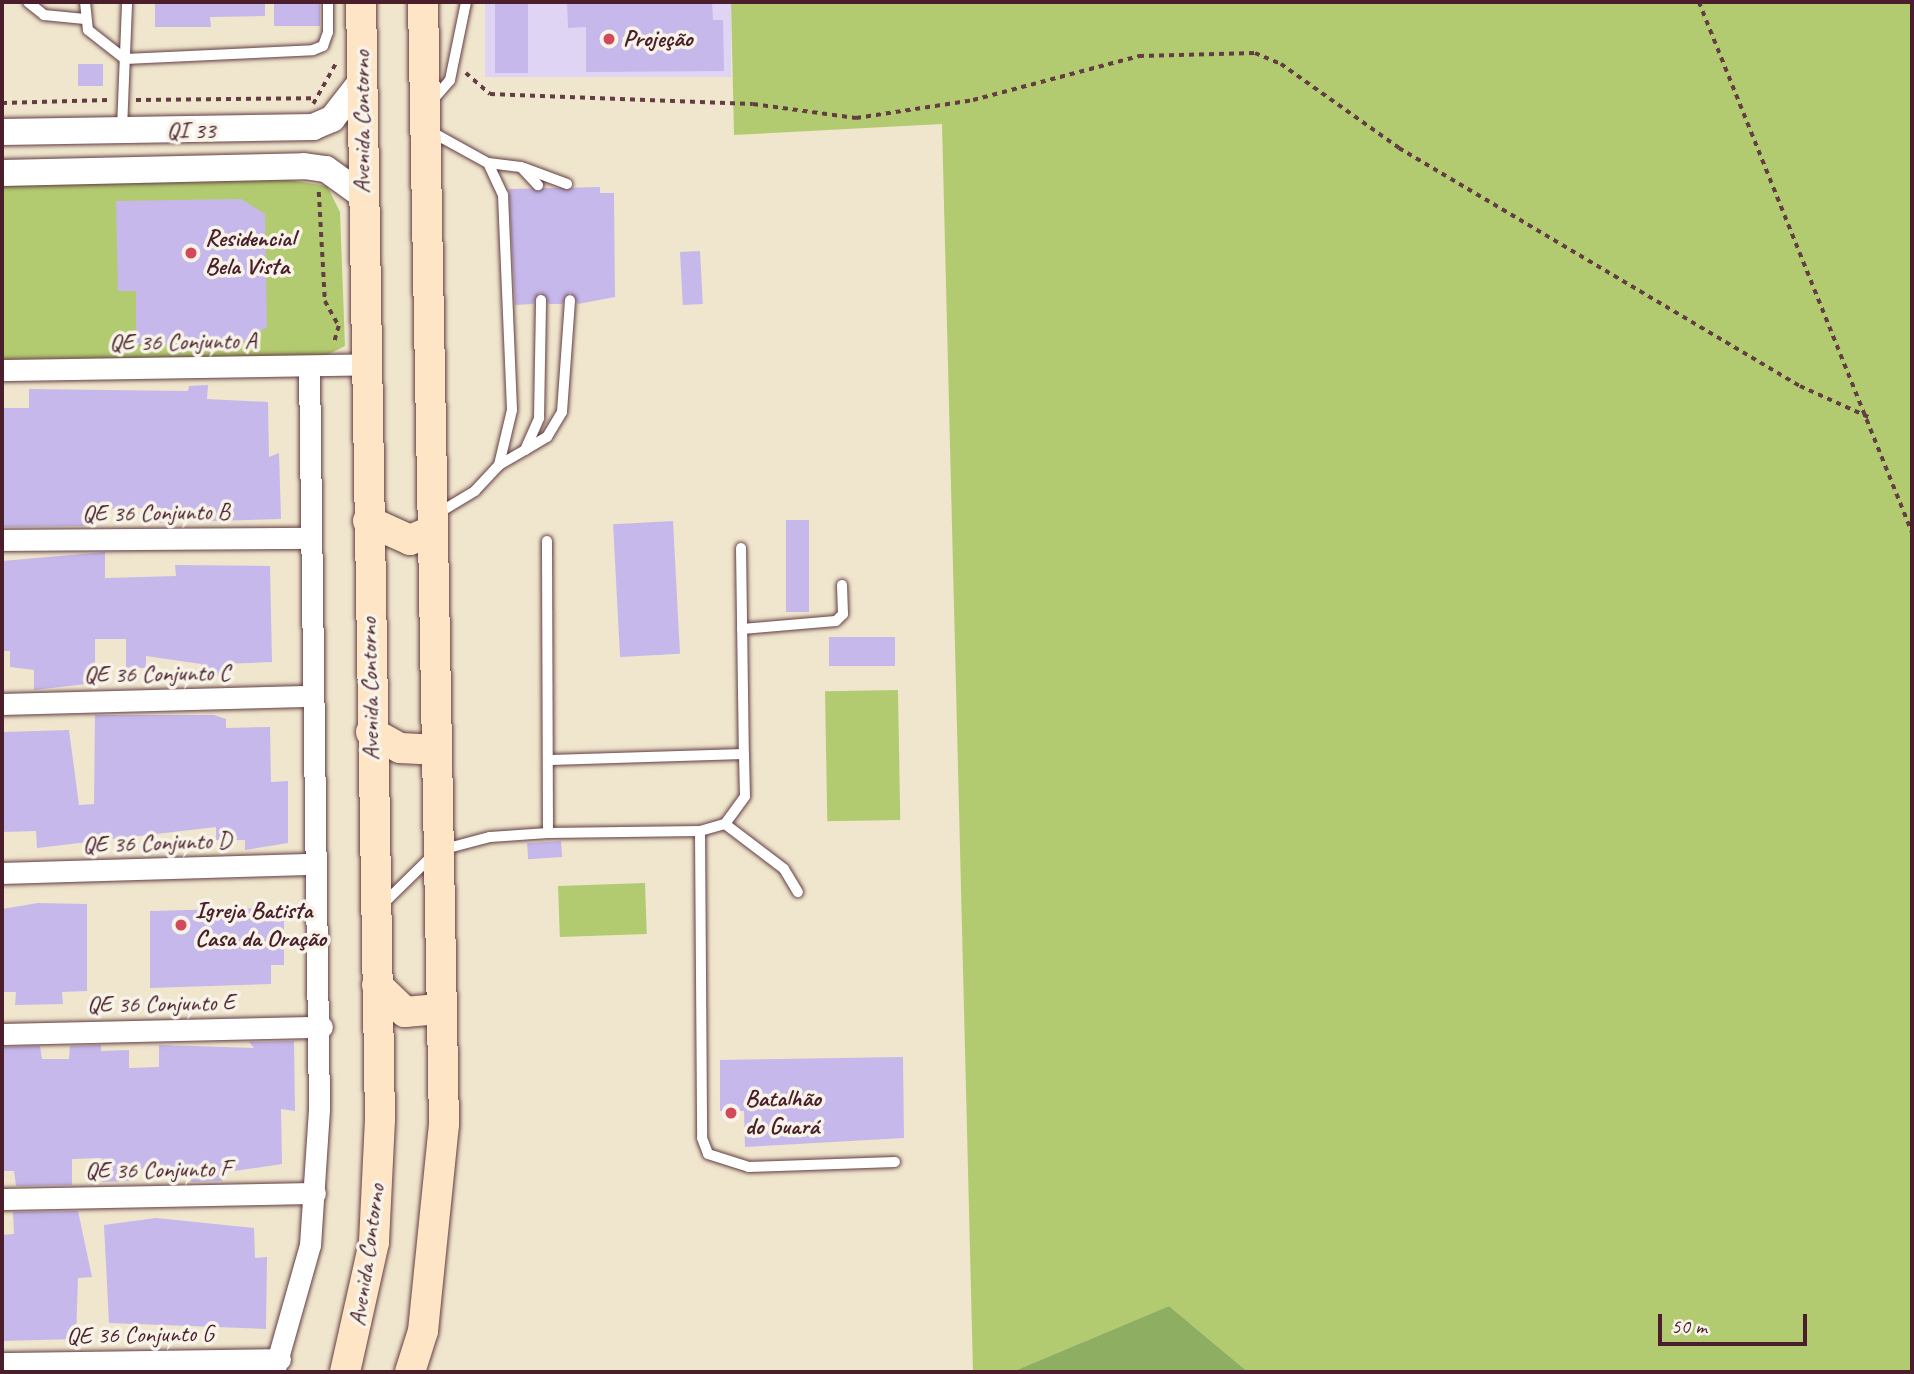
<!DOCTYPE html>
<html>
<head>
<meta charset="utf-8">
<style>
  body { margin:0 }
  #map { position:relative; width:1914px; height:1374px; overflow:hidden; background:#f0e6cd; font-family:Caveat,sans-serif }
  div>[style] { position:absolute }
  .built>* { inset:0; background:#dfd4f4; transform-origin:0 0 }
  .green>* { inset:0; background:#b3cb70; transform-origin:0 0 }
  .forest>* { inset:0; background:#8eaf62 }
  .building>* { inset:0; background:#c6b8eb; transform-origin:0 0 }
  .path>* { height:3.5px; margin-top:-1.75px; transform-origin:0; background:repeating-linear-gradient(90deg,#633d43 0 5px,transparent 0 10px) }
  .roads { filter:drop-shadow(0 0 2px #633d43) drop-shadow(0 0 2px #633d43) }
  .service>* { height:10px; margin:-5px; padding:0 5px; transform-origin:5px; border-radius:5px; background:#fff }
  .minor>* { height:21px; margin:-10.5px; padding:0 10.5px; transform-origin:10.5px; border-radius:10.5px; background:#fff }
  .tertiary>* { height:26px; margin:-13px; padding:0 13px; transform-origin:13px; border-radius:13px; background:#fff }
  .secondary>* { height:30px; margin:-15px; padding:0 15px; transform-origin:15px; border-radius:15px; background:#fde5c5 }
  .dots>* { width:19px; height:19px; translate:-50% -50%; box-sizing:border-box; border:4px solid #f7f3e8; border-radius:50% }
  span { translate:-50% -50%; white-space:nowrap; text-align:center; line-height:1.15; -webkit-text-stroke:7px #f7f3e8; paint-order:stroke }
  .poi-label { font-size:24px; color:#4a1f2b; font-weight:700 }
  .left { translate:0 -50%; text-align:left }
  .street-label { font-size:24px; color:#4a1f2b }
  .frame { position:absolute; inset:0; border:4px solid #4a1f2b; pointer-events:none }
  .scale { position:absolute; left:1658px; top:1314px; width:149px; height:32px; box-sizing:border-box; border:4px solid #4a1f2b; border-top:0; padding-left:9px; font-size:21px; line-height:24px; white-space:nowrap; color:#4a1f2b; -webkit-text-stroke:5px #f7f3e8; paint-order:stroke }
</style>
</head>
<body>
<div id="map">
  <div class="built">
    <i style="left:485px;top:2px;width:246px;height:75px"></i>
  </div>
  <div class="green">
    <i style="clip-path:polygon(731px 2px,1912px 2px,1912px 1372px,1248px 1372px,1169px 1306px,1012px 1372px,973px 1372px,942px 124px,734px 135px)"></i>
    <i style="clip-path:polygon(289px 180px,327px 186px,340px 212px,345px 346px,325px 356px,2px 359px,2px 184px)"></i>
    <i style="left:898px;top:690px;width:130px;height:73px;rotate:89deg"></i>
    <i style="left:645px;top:883px;width:51px;height:87px;rotate:88deg"></i>
  </div>
  <div class="forest">
    <i style="clip-path:polygon(1169px 1306px,1248px 1372px,1012px 1372px)"></i>
  </div>
  <div class="building">
    <i style="clip-path:polygon(155px 2px,265px 2px,265px 16px,210px 17px,211px 27px,155px 27px)"></i>
    <i style="left:274px;top:2px;width:46px;height:24px"></i>
    <i style="left:495px;top:2px;width:33px;height:71px"></i>
    <i style="clip-path:polygon(567px 2px,712px 2px,713px 20px,723px 20px,724px 71px,586px 72px,586px 27px,568px 28px)"></i>
    <i style="left:78px;top:64px;width:25px;height:22px"></i>
    <i style="clip-path:polygon(600px 187px,600px 193px,614px 193px,615px 297px,578px 304px,570px 292px,562px 304px,549px 304px,540px 292px,533px 304px,515px 305px,509px 189px)"></i>
    <i style="clip-path:polygon(241px 199px,265px 214px,267px 327px,242px 342px,136px 344px,136px 291px,118px 291px,116px 201px)"></i>
    <i style="left:700px;top:251px;width:53px;height:20px;rotate:87deg"></i>
    <i style="clip-path:polygon(208px 385px,207px 399px,268px 402px,269px 457px,279px 453px,281px 519px,150px 523px,150px 508px,118px 508px,91px 512px,91px 526px,2px 527px,2px 408px,29px 408px,29px 389px,188px 391px,189px 386px)"></i>
    <i style="left:786px;top:520px;width:23px;height:92px"></i>
    <i style="left:673px;top:521px;width:133px;height:60px;rotate:87deg"></i>
    <i style="clip-path:polygon(105px 552px,105px 578px,176px 576px,175px 565px,270px 566px,272px 662px,224px 664px,225px 676px,202px 676px,201px 664px,146px 656px,146px 668px,126px 668px,126px 639px,95px 639px,95px 683px,34px 690px,34px 670px,10px 667px,10px 651px,4px 651px,2px 561px)"></i>
    <i style="left:895px;top:637px;width:29px;height:66px;rotate:90deg"></i>
    <i style="clip-path:polygon(95px 715px,214px 715px,226px 719px,226px 728px,270px 727px,271px 782px,288px 781px,288px 843px,245px 850px,245px 840px,216px 840px,216px 827px,37px 848px,36px 831px,2px 832px,2px 732px,69px 730px,79px 805px,94px 804px)"></i>
    <i style="left:561px;top:841px;width:16px;height:34px;rotate:86deg"></i>
    <i style="clip-path:polygon(38px 903px,87px 904px,87px 991px,62px 992px,63px 1004px,15px 1005px,16px 992px,2px 992px,2px 909px)"></i>
    <i style="clip-path:polygon(270px 908px,270px 914px,284px 914px,284px 965px,271px 965px,271px 984px,150px 988px,150px 911px)"></i>
    <i style="clip-path:polygon(294px 1041px,295px 1111px,281px 1109px,282px 1164px,221px 1173px,222px 1181px,191px 1182px,190px 1167px,131px 1169px,131px 1181px,102px 1182px,102px 1158px,72px 1159px,72px 1185px,16px 1186px,14px 1171px,2px 1171px,2px 1047px,40px 1046px,42px 1059px,69px 1059px,70px 1046px,101px 1045px,101px 1051px,129px 1050px,129px 1068px,159px 1067px,159px 1045px,254px 1048px,249px 1042px)"></i>
    <i style="clip-path:polygon(903px 1057px,904px 1138px,745px 1147px,744px 1111px,720px 1111px,720px 1060px)"></i>
    <i style="clip-path:polygon(78px 1211px,92px 1277px,78px 1278px,76px 1339px,2px 1341px,2px 1235px,14px 1234px,13px 1212px)"></i>
    <i style="clip-path:polygon(156px 1218px,254px 1228px,255px 1258px,267px 1257px,266px 1329px,109px 1323px,104px 1225px)"></i>
  </div>
  <div class="path">
    <i style="left:1699px;top:2px;width:571px;rotate:68.11deg"></i>
    <i style="left:466px;top:73px;width:32px;rotate:41deg"></i>
    <i style="left:490px;top:94px;width:263px;rotate:2.2deg"></i>
    <i style="left:753px;top:104px;width:104px;rotate:7.7deg"></i>
    <i style="left:856px;top:118px;width:118px;rotate:-8.7deg"></i>
    <i style="left:973px;top:100px;width:172px;rotate:-14.8deg"></i>
    <i style="left:1139px;top:56px;width:116px;rotate:-1.5deg"></i>
    <i style="left:1255px;top:53px;width:28px;rotate:23deg"></i>
    <i style="left:1281px;top:64px;width:145px;rotate:35.4deg"></i>
    <i style="left:1399px;top:148px;width:466px;rotate:30.7deg"></i>
    <i style="left:1800px;top:386px;width:78px;rotate:24.3deg"></i>
    <i style="left:136px;top:100px;width:178px;rotate:-0.6deg"></i>
    <i style="left:2px;top:103px;width:106px;rotate:-1.6deg"></i>
    <i style="left:313px;top:104px;width:47px;rotate:-60.7deg"></i>
    <i style="left:319px;top:192px;width:109px;rotate:86.8deg"></i>
    <i style="left:325px;top:301px;width:29px;rotate:61deg"></i>
    <i style="left:339px;top:326px;width:19px;rotate:106deg"></i>
  </div>
  <div class="roads">
    <div class="service">
      <i style="left:28px;top:2px;width:21px;rotate:39deg"></i>
      <i style="left:44px;top:15px;width:41px;rotate:5.6deg"></i>
      <i style="left:85px;top:2px;width:28px;rotate:84deg"></i>
      <i style="left:88px;top:30px;width:47px;rotate:38.1deg"></i>
      <i style="left:125px;top:59px;width:188px;rotate:-2.7deg"></i>
      <i style="left:313px;top:50px;width:11px;rotate:-22deg"></i>
      <i style="left:323px;top:46px;width:15px;rotate:-70deg"></i>
      <i style="left:328px;top:32px;width:30px;rotate:-90deg"></i>
      <i style="left:431px;top:102px;width:29px;rotate:-49deg"></i>
      <i style="left:450px;top:80px;width:80px;rotate:-78.4deg"></i>
      <i style="left:122px;top:129px;width:127px;rotate:-87.7deg"></i>
      <i style="left:428px;top:130px;width:68px;rotate:28.8deg"></i>
      <i style="left:488px;top:163px;width:35px;rotate:65deg"></i>
      <i style="left:503px;top:195px;width:215px;rotate:87.6deg"></i>
      <i style="left:512px;top:410px;width:57px;rotate:103.3deg"></i>
      <i style="left:499px;top:465px;width:35px;rotate:133deg"></i>
      <i style="left:475px;top:491px;width:47px;rotate:149deg"></i>
      <i style="left:488px;top:163px;width:33px;rotate:7deg"></i>
      <i style="left:521px;top:167px;width:25px;rotate:47deg"></i>
      <i style="left:524px;top:168px;width:46px;rotate:20.4deg"></i>
      <i style="left:525px;top:450px;width:26px;rotate:-31deg"></i>
      <i style="left:547px;top:437px;width:29px;rotate:-59deg"></i>
      <i style="left:562px;top:412px;width:112px;rotate:-85.9deg"></i>
      <i style="left:499px;top:465px;width:30px;rotate:-30deg"></i>
      <i style="left:525px;top:450px;width:35px;rotate:-66deg"></i>
      <i style="left:539px;top:418px;width:118px;rotate:-89deg"></i>
      <i style="left:741px;top:548px;width:206px;rotate:89.2deg"></i>
      <i style="left:742px;top:629px;width:94px;rotate:-4.9deg"></i>
      <i style="left:836px;top:621px;width:10px;rotate:-45deg"></i>
      <i style="left:843px;top:614px;width:29px;rotate:-92deg"></i>
      <i style="left:725px;top:824px;width:74px;rotate:37.3deg"></i>
      <i style="left:784px;top:869px;width:27px;rotate:59deg"></i>
      <i style="left:700px;top:831px;width:307px;rotate:89.6deg"></i>
      <i style="left:702px;top:1138px;width:17px;rotate:69deg"></i>
      <i style="left:708px;top:1154px;width:43px;rotate:17.6deg"></i>
      <i style="left:749px;top:1167px;width:146px;rotate:-2deg"></i>
      <i style="left:548px;top:833px;width:152px;rotate:-0.8deg"></i>
      <i style="left:700px;top:831px;width:26px;rotate:-16deg"></i>
      <i style="left:725px;top:824px;width:34px;rotate:-54deg"></i>
      <i style="left:745px;top:796px;width:42px;rotate:-91.4deg"></i>
      <i style="left:744px;top:754px;width:194px;rotate:178.2deg"></i>
      <i style="left:381px;top:906px;width:78px;rotate:-44.5deg"></i>
      <i style="left:437px;top:851px;width:55px;rotate:-14.8deg"></i>
      <i style="left:490px;top:837px;width:58px;rotate:-3.9deg"></i>
      <i style="left:548px;top:833px;width:292px;rotate:-90.2deg"></i>
    </div>
    <div class="minor">
      <i style="left:2px;top:370px;width:363px;rotate:-0.9deg"></i>
      <i style="left:2px;top:540px;width:308px;rotate:-0.4deg"></i>
      <i style="left:2px;top:704px;width:311px;rotate:-1.5deg"></i>
      <i style="left:2px;top:873px;width:312px;rotate:-1.7deg"></i>
      <i style="left:2px;top:1034px;width:320px;rotate:-1.3deg"></i>
      <i style="left:2px;top:1199px;width:313px;rotate:-1.1deg"></i>
      <i style="left:2px;top:1363px;width:278px;rotate:-0.8deg"></i>
      <i style="left:274px;top:1372px;width:132px;rotate:-74.2deg"></i>
      <i style="left:310px;top:1245px;width:135px;rotate:-86.2deg"></i>
      <i style="left:319px;top:1110px;width:743px;rotate:-90.77deg"></i>
    </div>
    <div class="tertiary">
      <i style="left:2px;top:132px;width:311px;rotate:-0.9deg"></i>
      <i style="left:313px;top:127px;width:21px;rotate:-23deg"></i>
      <i style="left:332px;top:119px;width:46px;rotate:-52.1deg"></i>
      <i style="left:2px;top:173px;width:302px;rotate:-1.3deg"></i>
      <i style="left:304px;top:166px;width:22px;rotate:8deg"></i>
      <i style="left:326px;top:169px;width:44px;rotate:35.8deg"></i>
    </div>
    <div class="secondary">
      <i style="left:368px;top:521px;width:46px;rotate:24.3deg"></i>
      <i style="left:410px;top:540px;width:21px;rotate:-23deg"></i>
      <i style="left:371px;top:732px;width:33px;rotate:29deg"></i>
      <i style="left:400px;top:748px;width:34px;rotate:3deg"></i>
      <i style="left:377px;top:985px;width:39px;rotate:44deg"></i>
      <i style="left:405px;top:1012px;width:34px;rotate:-5deg"></i>
      <i style="left:345px;top:1372px;width:133px;rotate:-77.4deg"></i>
      <i style="left:374px;top:1242px;width:121px;rotate:-87.2deg"></i>
      <i style="left:380px;top:1121px;width:1119px;rotate:-90.97deg"></i>
      <i style="left:410px;top:1372px;width:43px;rotate:-72.4deg"></i>
      <i style="left:423px;top:1331px;width:207px;rotate:-84.2deg"></i>
      <i style="left:444px;top:1125px;width:1123px;rotate:-91.07deg"></i>
    </div>
  </div>
  <div class="dots">
    <i style="left:609px;top:39px;background:#d1495b"></i>
    <i style="left:191px;top:253px;background:#d1495b"></i>
    <i style="left:181px;top:925px;background:#d1495b"></i>
    <i style="left:731px;top:1113px;background:#d1495b"></i>
  </div>
  <div class="poi-label">
    <span class="left" style="left:623px;top:39px">Projeção</span>
    <span class="left" style="left:205px;top:253px">Residencial<br>Bela Vista</span>
    <span class="left" style="left:195px;top:925px">Igreja Batista<br>Casa da Oração</span>
    <span class="left" style="left:745px;top:1113px">Batalhão<br>do Guará</span>
  </div>
  <div class="street-label">
    <span style="left:362px;top:122px;rotate:-90deg">Avenida Contorno</span>
    <span style="left:191px;top:131px;rotate:-1deg">QI 33</span>
    <span style="left:183px;top:342px;rotate:-1deg">QE 36 Conjunto A</span>
    <span style="left:156px;top:513px;rotate:-1deg">QE 36 Conjunto B</span>
    <span style="left:157px;top:674px;rotate:-1deg">QE 36 Conjunto C</span>
    <span style="left:370px;top:689px;rotate:-91deg">Avenida Contorno</span>
    <span style="left:157px;top:843px;rotate:-2deg">QE 36 Conjunto D</span>
    <span style="left:161px;top:1004px;rotate:-1deg">QE 36 Conjunto E</span>
    <span style="left:158px;top:1170px;rotate:-1deg">QE 36 Conjunto F</span>
    <span style="left:367px;top:1255px;rotate:-82deg">Avenida Contorno</span>
    <span style="left:140px;top:1335px;rotate:-1deg">QE 36 Conjunto G</span>
  </div>
  <div class="frame"></div>
  <div class="scale">50 m</div>
</div>
</body>
</html>
